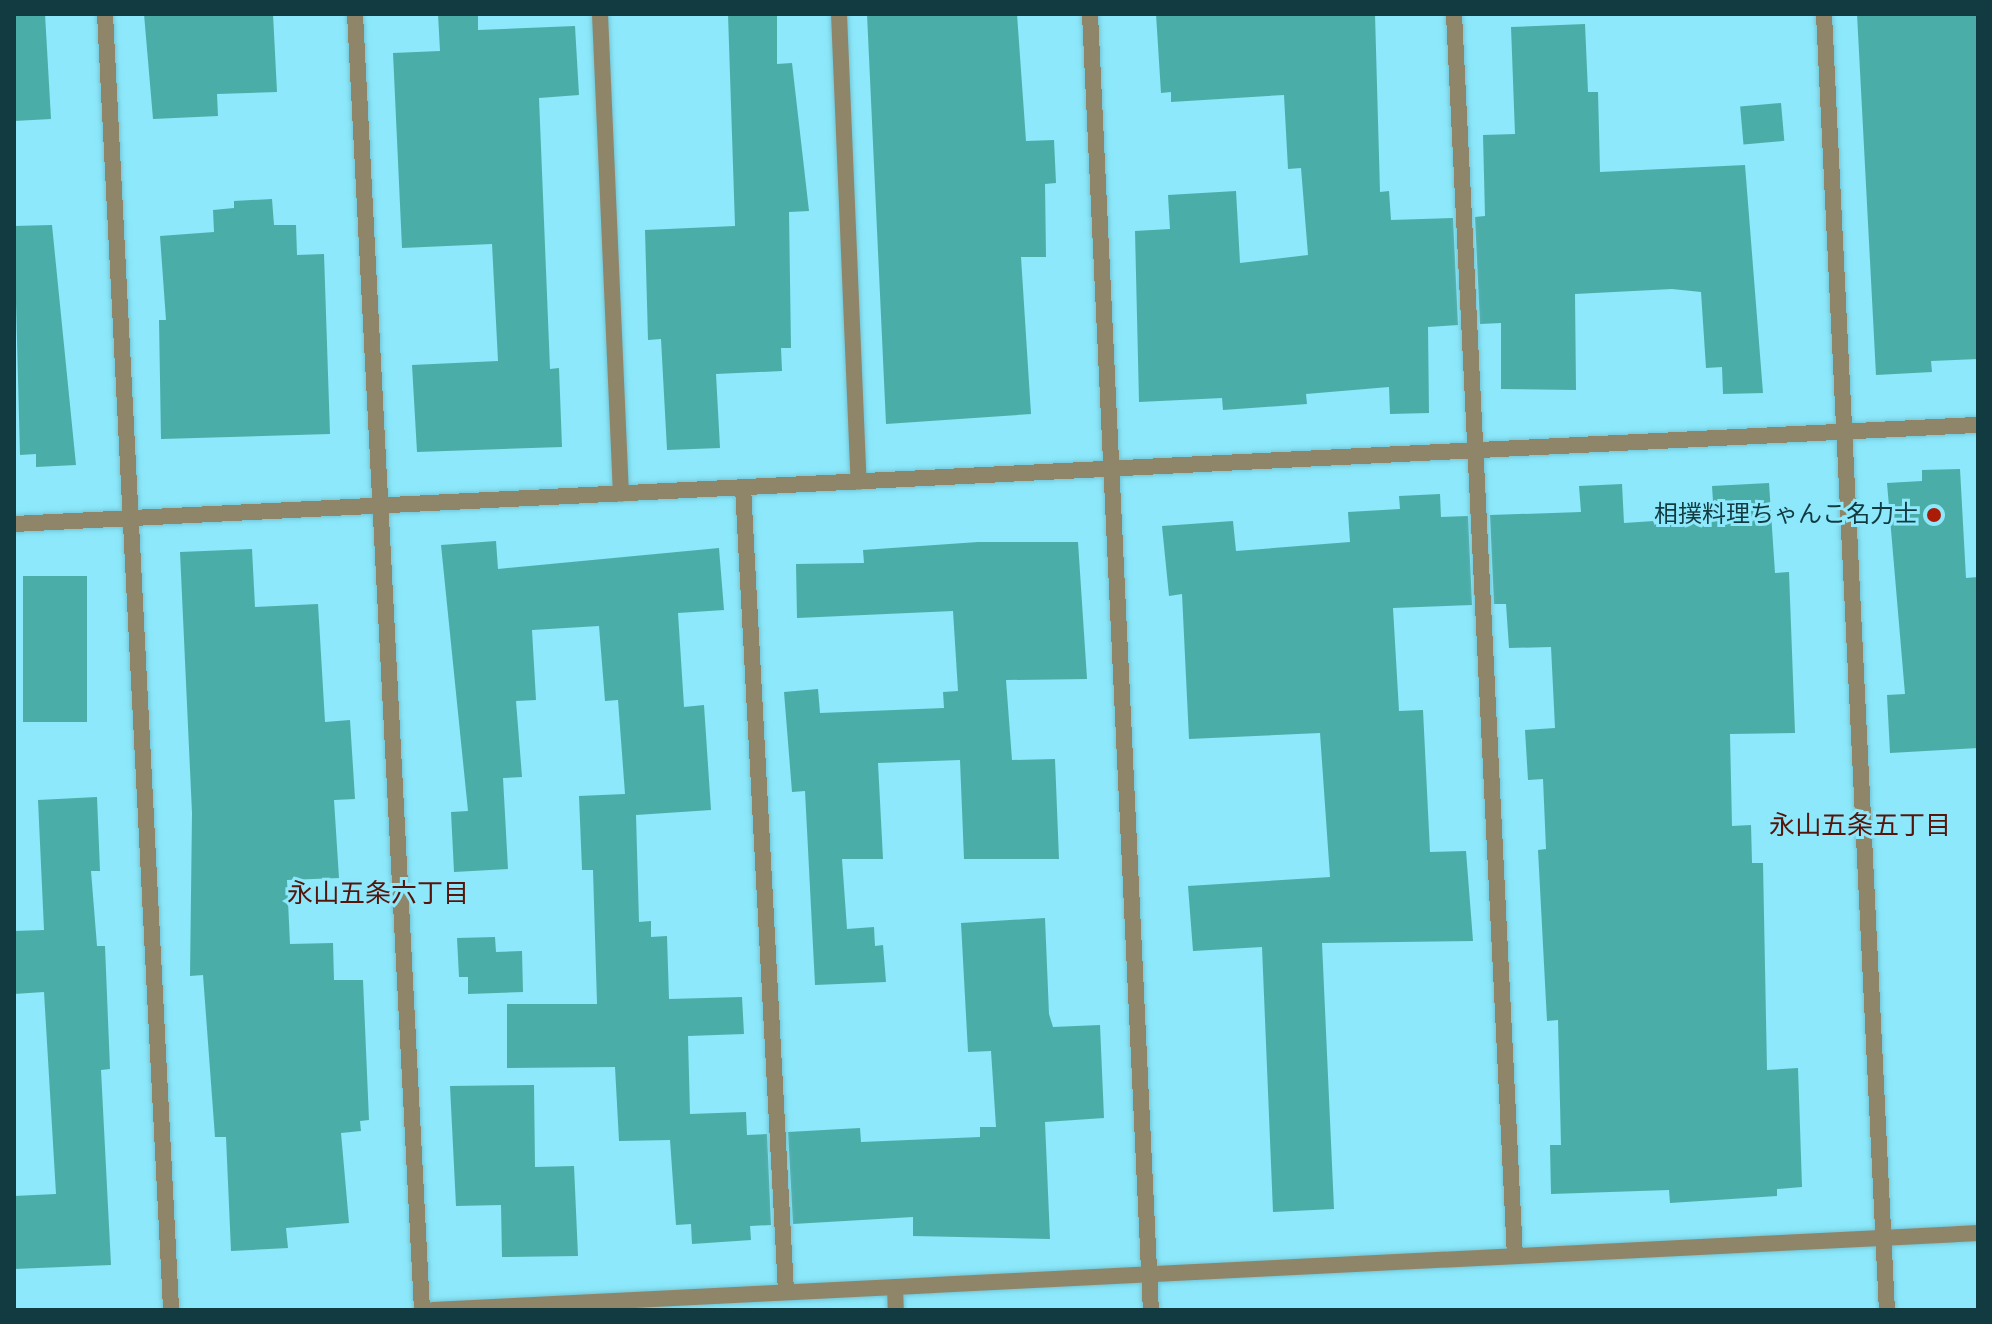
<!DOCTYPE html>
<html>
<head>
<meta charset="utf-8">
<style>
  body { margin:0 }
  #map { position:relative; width:1992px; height:1324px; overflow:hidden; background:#8ce8fa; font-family:"Source Sans 3","Noto Sans JP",sans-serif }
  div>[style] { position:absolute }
  .building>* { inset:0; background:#4bada8; transform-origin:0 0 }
  .roads { filter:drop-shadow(0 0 2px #74c5d5) drop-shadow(0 0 2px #74c5d5) }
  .street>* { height:16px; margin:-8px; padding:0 8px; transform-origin:8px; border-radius:8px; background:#8f866a }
  .dots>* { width:22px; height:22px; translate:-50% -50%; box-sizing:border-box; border:4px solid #8ce8fa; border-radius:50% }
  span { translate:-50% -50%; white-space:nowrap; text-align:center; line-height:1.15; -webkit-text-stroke:6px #8ce8fa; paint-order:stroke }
  .poi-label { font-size:24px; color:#123a41 }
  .right { translate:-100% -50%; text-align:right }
  .neighbourhood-label { font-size:26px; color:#57140b }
  .frame { position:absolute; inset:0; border:16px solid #123a41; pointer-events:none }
</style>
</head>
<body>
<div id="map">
  <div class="building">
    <i style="clip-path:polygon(14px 14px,45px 14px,51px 119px,14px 121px)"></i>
    <i style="clip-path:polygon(144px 14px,273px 14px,277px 92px,217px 94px,218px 116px,153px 119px)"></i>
    <i style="clip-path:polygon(438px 14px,478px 14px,478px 30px,575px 26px,579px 95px,539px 98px,550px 369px,559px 368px,562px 447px,417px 452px,412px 365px,498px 361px,492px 244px,402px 248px,393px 53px,440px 51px)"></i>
    <i style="clip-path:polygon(728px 14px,777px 14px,777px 64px,792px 63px,809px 211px,789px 212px,791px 348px,781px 348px,782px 371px,716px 374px,720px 448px,667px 450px,661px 339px,648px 340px,645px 230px,735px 226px)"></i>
    <i style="clip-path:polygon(867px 14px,1017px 14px,1026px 141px,1054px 140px,1056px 183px,1045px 184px,1046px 257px,1021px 257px,1031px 414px,886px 424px)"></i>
    <i style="clip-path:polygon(1156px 14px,1375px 14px,1380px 192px,1389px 191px,1391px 220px,1453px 218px,1458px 325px,1428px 327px,1429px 413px,1390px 414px,1389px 387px,1306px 394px,1307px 404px,1223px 410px,1222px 398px,1139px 402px,1135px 231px,1170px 229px,1168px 195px,1236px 191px,1240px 263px,1308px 255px,1301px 168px,1288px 169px,1284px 95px,1171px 102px,1171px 92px,1161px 93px)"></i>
    <i style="clip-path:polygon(1857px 14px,1978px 14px,1978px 359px,1931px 361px,1932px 372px,1876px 375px)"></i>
    <i style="clip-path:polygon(1585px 24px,1588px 92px,1598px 92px,1600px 172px,1745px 165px,1763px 393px,1723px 394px,1722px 367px,1706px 368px,1701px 292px,1672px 289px,1575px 294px,1576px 390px,1501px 389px,1501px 323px,1480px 324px,1475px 217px,1485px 216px,1483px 135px,1515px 134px,1511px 27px)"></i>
    <i style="left:1781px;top:103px;width:38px;height:41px;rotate:85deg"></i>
    <i style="clip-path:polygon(272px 199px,274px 225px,296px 225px,297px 255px,324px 254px,330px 434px,161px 439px,159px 320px,166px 320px,160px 236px,214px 232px,213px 210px,234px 208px,234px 201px)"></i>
    <i style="clip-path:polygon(52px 225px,76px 465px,36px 467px,36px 454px,20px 455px,14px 226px)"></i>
    <i style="clip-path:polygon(1960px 469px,1966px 578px,1978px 577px,1978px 748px,1890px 753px,1887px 695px,1905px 694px,1887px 483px,1922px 481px,1922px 470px)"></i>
    <i style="clip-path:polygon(1769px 483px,1775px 573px,1789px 572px,1795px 733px,1730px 734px,1732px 826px,1751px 825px,1752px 863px,1763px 863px,1767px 1070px,1798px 1068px,1802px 1187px,1777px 1189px,1777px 1196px,1670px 1203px,1669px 1190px,1551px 1194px,1550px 1145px,1561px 1145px,1558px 1020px,1547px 1021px,1538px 850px,1546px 849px,1543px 779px,1528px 780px,1525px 730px,1555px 728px,1551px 647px,1509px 648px,1506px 604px,1494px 604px,1490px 515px,1581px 512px,1579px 486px,1622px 484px,1624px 523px,1714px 517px,1712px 486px)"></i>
    <i style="clip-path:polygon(1440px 494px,1441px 517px,1468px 516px,1472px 605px,1393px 608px,1399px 711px,1423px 710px,1430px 852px,1466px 851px,1473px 941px,1322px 943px,1334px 1209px,1273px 1212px,1262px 947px,1193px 951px,1188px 886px,1330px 877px,1320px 733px,1189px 739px,1182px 594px,1169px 596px,1162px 526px,1233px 521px,1236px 551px,1350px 542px,1348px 512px,1400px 509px,1399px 496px)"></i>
    <i style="clip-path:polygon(496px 541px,498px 569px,719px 548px,724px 610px,678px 613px,684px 707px,704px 705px,711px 810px,636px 815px,639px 922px,651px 921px,651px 937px,667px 936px,669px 999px,742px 997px,744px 1034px,688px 1036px,690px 1114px,746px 1112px,747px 1135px,767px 1134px,771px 1225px,750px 1226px,751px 1240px,692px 1244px,691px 1224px,676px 1225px,670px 1140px,619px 1141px,615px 1067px,507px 1068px,507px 1004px,597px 1004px,593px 870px,582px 870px,579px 796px,625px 794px,618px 700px,605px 701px,599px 626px,532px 630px,536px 700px,516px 701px,522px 777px,503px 778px,508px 869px,454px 872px,451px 812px,468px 811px,441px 545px)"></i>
    <i style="clip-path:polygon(978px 542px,1078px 542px,1087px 679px,1006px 680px,1012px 760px,1055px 759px,1059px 859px,964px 859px,960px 760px,878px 763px,883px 859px,842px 859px,847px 929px,874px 927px,875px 946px,883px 945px,886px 982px,815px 985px,805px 791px,792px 792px,784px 692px,818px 689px,820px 713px,944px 708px,943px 692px,958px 691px,953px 611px,797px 618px,796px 564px,864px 563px,863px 550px)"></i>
    <i style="clip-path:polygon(252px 549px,255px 607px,318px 604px,325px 722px,350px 720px,355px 799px,334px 800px,339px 878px,287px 880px,290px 944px,333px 943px,334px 980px,363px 980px,369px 1120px,360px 1121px,361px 1131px,341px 1133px,349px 1223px,286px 1228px,288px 1248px,231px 1251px,226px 1137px,215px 1137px,203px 975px,190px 976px,192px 813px,180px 552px)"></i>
    <i style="left:87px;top:576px;width:146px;height:64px;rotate:90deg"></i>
    <i style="clip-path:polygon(97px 797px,100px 871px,91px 871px,97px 946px,105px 946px,110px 1069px,101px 1070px,111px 1265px,14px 1269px,14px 1196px,56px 1194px,44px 992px,14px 994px,14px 931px,44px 930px,38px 800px)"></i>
    <i style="clip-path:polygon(1045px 918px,1049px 1014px,1053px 1027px,1100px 1025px,1104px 1118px,1045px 1122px,1050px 1239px,913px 1236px,913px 1217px,793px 1224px,788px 1132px,860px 1128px,861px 1142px,980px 1137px,980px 1127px,996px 1127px,991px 1051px,968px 1052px,961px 923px)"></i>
    <i style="clip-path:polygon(495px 937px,496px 952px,522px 951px,523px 992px,468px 994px,468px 977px,459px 977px,457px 938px)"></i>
    <i style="clip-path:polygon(534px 1085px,535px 1167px,574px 1166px,578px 1256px,502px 1257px,501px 1205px,456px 1206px,450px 1086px)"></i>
  </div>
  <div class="roads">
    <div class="street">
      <i style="left:105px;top:14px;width:1298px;rotate:87.08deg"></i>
      <i style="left:355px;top:14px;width:1298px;rotate:87.04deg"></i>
      <i style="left:600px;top:14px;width:480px;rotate:87.5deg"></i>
      <i style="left:839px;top:14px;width:468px;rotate:87.6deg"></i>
      <i style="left:1090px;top:14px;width:1297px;rotate:87.31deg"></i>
      <i style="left:1454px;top:14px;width:1243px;rotate:87.19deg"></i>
      <i style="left:1824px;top:14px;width:1298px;rotate:87.22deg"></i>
      <i style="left:743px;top:487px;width:806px;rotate:86.94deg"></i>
      <i style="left:14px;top:524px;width:1966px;rotate:-2.89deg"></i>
      <i style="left:895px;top:1287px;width:23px;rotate:88deg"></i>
      <i style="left:433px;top:1310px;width:1547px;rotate:-2.85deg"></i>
    </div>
  </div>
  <div class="dots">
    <i style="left:1934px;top:515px;background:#ab1c08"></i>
  </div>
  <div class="poi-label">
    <span class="right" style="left:1918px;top:515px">相撲料理ちゃんこ名力士</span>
  </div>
  <div class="neighbourhood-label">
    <span style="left:1860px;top:826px">永山五条五丁目</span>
    <span style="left:378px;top:894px">永山五条六丁目</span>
  </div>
  <div class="frame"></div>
</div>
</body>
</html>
